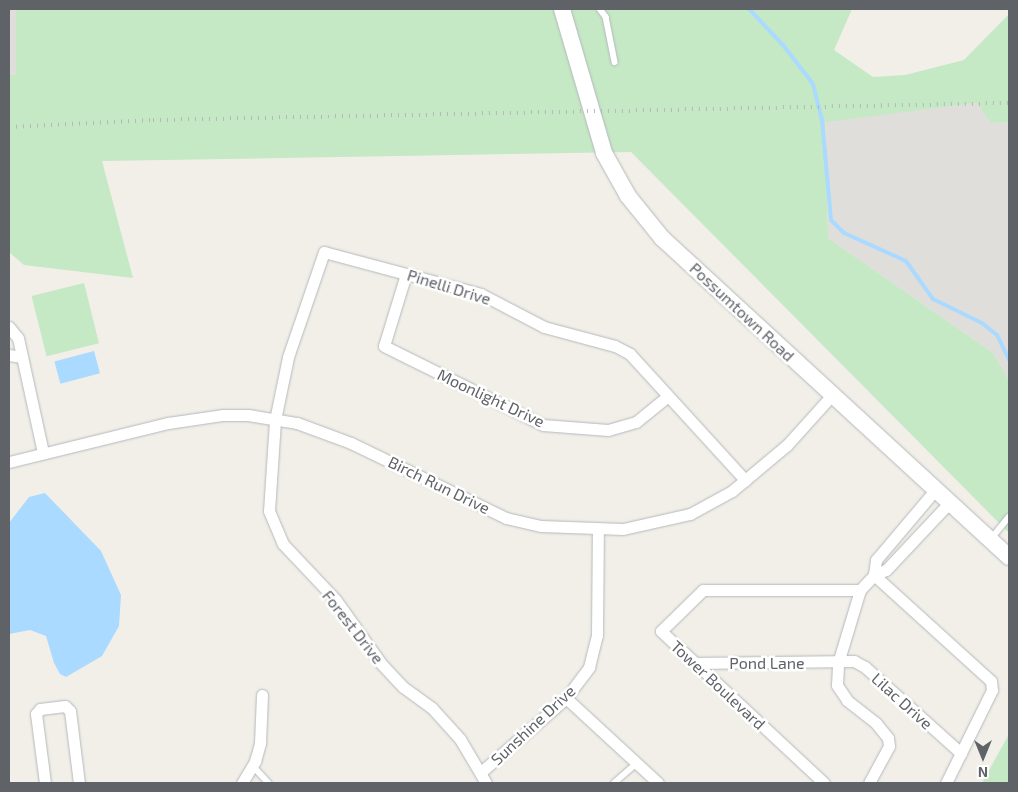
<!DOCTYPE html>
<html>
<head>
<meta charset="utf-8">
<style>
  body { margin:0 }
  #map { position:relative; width:1018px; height:792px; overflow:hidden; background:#f1efe8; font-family:"Exo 2",sans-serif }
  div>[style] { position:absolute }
  .industrial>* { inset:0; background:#e0deda; transform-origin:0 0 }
  .green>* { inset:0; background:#c5e8c5; transform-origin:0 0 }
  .water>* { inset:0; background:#aadaff; transform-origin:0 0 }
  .stream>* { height:4px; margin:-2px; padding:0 2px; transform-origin:2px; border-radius:2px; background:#aadaff }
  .roads { filter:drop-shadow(0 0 1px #b5b8bc) drop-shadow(0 0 1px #b5b8bc) }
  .service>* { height:5.5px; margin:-2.75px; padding:0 2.75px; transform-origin:2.75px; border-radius:2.75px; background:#fff }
  .minor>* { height:11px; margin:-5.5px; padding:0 5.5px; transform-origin:5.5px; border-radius:5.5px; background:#fff }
  .secondary>* { height:16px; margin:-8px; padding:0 8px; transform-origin:8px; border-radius:8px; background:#fff }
  .rail>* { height:4px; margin-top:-2px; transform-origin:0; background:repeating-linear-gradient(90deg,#b6b7b8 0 1px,transparent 0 7px) }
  span { translate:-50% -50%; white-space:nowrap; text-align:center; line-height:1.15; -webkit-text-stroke:5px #fff; paint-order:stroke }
  .street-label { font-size:16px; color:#5f6368 }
  .frame { position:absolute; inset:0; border:10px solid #5f6368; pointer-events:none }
  .north { position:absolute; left:958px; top:732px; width:50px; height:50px; -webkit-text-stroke:4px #fff; paint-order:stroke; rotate:180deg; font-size:14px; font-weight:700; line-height:20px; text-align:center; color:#5f6368 }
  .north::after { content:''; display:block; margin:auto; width:18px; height:22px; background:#5f6368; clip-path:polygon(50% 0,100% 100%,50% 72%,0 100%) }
</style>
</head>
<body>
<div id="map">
  <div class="industrial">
    <i style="left:9px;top:9px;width:7px;height:66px"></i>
    <i style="clip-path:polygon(978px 103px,991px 123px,1009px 122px,1009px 380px,993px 353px,828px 238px,825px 121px)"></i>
  </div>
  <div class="green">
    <i style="clip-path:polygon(16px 9px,852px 9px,834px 50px,873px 77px,905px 75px,964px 60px,1009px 14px,1009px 122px,991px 123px,977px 103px,825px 122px,828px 238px,993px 353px,1009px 380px,1009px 533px,631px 152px,102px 161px,133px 278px,24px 265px,9px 252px,9px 75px,16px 75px)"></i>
    <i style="left:84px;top:283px;width:62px;height:54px;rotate:76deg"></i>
    <i style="clip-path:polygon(1009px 734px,1009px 783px,982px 783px)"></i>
  </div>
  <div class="water">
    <i style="left:94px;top:351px;width:23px;height:41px;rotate:75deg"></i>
    <i style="clip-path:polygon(45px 493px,101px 551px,121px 595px,119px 626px,102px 656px,66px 677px,60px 674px,54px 663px,46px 636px,30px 630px,9px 634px,9px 523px,29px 497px)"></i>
  </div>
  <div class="stream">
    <i style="left:749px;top:9px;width:50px;rotate:46.6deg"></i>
    <i style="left:783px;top:45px;width:49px;rotate:52.4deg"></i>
    <i style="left:813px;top:84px;width:36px;rotate:76deg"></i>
    <i style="left:822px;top:119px;width:101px;rotate:84.9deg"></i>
    <i style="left:831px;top:220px;width:18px;rotate:45deg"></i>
    <i style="left:844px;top:233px;width:68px;rotate:24.3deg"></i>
    <i style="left:906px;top:261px;width:47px;rotate:54.6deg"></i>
    <i style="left:933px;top:299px;width:55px;rotate:26.1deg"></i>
    <i style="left:982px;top:323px;width:19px;rotate:39deg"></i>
    <i style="left:997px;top:335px;width:28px;rotate:64deg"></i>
  </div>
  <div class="roads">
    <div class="service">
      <i style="left:600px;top:9px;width:10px;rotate:53deg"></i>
      <i style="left:606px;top:17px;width:46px;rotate:78.7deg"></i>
      <i style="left:991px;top:539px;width:28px;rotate:-51deg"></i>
      <i style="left:253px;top:766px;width:23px;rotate:47deg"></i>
      <i style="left:614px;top:783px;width:30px;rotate:-41deg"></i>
    </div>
    <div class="minor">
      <i style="left:406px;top:274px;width:75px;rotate:107deg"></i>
      <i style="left:384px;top:346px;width:178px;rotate:26.4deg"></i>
      <i style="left:543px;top:425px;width:65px;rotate:4.4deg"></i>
      <i style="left:608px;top:430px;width:29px;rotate:-16deg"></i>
      <i style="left:636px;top:422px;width:41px;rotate:-39.1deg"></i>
      <i style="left:9px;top:327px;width:14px;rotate:51deg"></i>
      <i style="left:18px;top:338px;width:118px;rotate:77.7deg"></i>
      <i style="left:9px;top:355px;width:13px;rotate:9deg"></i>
      <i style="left:9px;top:462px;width:164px;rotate:-13.8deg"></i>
      <i style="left:168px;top:423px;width:56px;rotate:-8.3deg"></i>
      <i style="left:223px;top:415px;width:25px"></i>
      <i style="left:248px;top:415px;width:50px;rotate:9.3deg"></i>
      <i style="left:297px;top:423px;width:58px;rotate:20.3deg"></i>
      <i style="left:351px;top:443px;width:172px;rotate:25.8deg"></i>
      <i style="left:506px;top:518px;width:36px;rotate:13deg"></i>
      <i style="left:541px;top:526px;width:82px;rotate:2.1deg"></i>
      <i style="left:623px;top:529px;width:69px;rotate:-12.6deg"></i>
      <i style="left:690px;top:514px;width:48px;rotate:-28.7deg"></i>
      <i style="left:732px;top:491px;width:72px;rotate:-39.9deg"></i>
      <i style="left:787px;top:445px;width:67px;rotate:-48deg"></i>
      <i style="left:936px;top:489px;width:93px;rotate:130.2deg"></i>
      <i style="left:876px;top:560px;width:15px;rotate:98deg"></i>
      <i style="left:874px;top:575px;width:13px;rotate:-23deg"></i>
      <i style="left:886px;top:570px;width:93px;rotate:-46.7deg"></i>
      <i style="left:695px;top:663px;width:159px;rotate:-0.7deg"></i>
      <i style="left:854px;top:661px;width:13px;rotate:29deg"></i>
      <i style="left:865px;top:667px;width:129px;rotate:41.9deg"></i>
      <i style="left:566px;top:698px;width:125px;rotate:42.7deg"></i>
      <i style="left:481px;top:772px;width:113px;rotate:-41deg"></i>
      <i style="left:566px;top:698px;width:39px;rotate:-53deg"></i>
      <i style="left:589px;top:667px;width:33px;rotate:-76deg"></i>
      <i style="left:597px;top:635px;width:106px;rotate:-89.5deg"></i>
      <i style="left:45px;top:783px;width:70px;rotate:-97.4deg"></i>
      <i style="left:36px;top:714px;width:6px;rotate:-51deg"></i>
      <i style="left:40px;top:709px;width:25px;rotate:-7deg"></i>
      <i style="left:65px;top:706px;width:7px;rotate:45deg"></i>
      <i style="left:70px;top:711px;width:73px;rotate:82.9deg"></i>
      <i style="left:242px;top:783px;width:26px;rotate:-59deg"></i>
      <i style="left:255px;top:761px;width:19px;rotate:-74deg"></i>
      <i style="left:260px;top:743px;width:48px;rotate:-87.6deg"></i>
      <i style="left:486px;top:783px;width:51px;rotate:-120.6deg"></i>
      <i style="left:460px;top:739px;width:42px;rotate:-132.1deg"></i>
      <i style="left:432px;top:708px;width:36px;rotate:-144deg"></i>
      <i style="left:403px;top:687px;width:34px;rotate:-133deg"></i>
      <i style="left:380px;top:662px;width:77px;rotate:-125.5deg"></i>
      <i style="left:335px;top:599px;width:76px;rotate:-133.4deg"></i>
      <i style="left:283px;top:544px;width:36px;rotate:-113deg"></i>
      <i style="left:269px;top:511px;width:91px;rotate:-86.2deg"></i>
      <i style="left:275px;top:420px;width:64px;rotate:-78.3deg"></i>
      <i style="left:288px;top:357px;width:111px;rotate:-71.1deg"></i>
      <i style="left:324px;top:252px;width:163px;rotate:15deg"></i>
      <i style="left:481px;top:294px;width:71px;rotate:27.6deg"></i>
      <i style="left:544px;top:327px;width:73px;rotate:15deg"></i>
      <i style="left:615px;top:346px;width:17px;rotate:28deg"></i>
      <i style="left:630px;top:354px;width:171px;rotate:47.6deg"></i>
      <i style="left:824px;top:783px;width:223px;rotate:-137deg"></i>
      <i style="left:661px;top:631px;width:59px;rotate:-44.3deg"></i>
      <i style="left:703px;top:590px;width:157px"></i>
      <i style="left:869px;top:783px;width:42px;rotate:-61.6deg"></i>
      <i style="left:889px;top:746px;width:8px;rotate:-97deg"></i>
      <i style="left:888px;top:738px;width:19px;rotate:-129deg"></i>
      <i style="left:876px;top:723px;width:37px;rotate:-142deg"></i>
      <i style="left:847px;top:700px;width:18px;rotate:-124deg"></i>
      <i style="left:837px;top:685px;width:22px;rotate:-87deg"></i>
      <i style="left:838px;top:663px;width:76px;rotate:-73.2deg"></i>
      <i style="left:860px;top:590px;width:21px;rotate:-47deg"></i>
      <i style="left:874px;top:575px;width:158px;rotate:42.2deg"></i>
      <i style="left:991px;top:681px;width:9px;rotate:84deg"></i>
      <i style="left:992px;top:690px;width:104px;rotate:116.3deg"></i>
    </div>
    <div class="secondary">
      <i style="left:562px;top:9px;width:150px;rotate:73.7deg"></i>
      <i style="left:604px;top:153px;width:49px;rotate:60.8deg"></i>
      <i style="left:628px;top:196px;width:54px;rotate:51deg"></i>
      <i style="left:662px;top:238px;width:471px;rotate:42.6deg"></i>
    </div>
  </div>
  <div class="rail">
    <i style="left:9px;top:127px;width:144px;rotate:-2.8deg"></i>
    <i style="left:153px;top:120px;width:856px;rotate:-1.14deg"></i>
  </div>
  <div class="street-label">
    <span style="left:449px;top:287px;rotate:17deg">Pinelli Drive</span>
    <span style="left:742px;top:312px;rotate:43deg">Possumtown Road</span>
    <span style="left:491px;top:398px;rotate:25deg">Moonlight Drive</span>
    <span style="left:439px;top:485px;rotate:26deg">Birch Run Drive</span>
    <span style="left:353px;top:627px;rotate:52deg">Forest Drive</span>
    <span style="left:767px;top:663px">Pond Lane</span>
    <span style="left:718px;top:685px;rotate:43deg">Tower Boulevard</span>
    <span style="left:902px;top:701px;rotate:42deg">Lilac Drive</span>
    <span style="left:533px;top:725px;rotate:-43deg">Sunshine Drive</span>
  </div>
  <div class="frame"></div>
  <div class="north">N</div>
</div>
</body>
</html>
